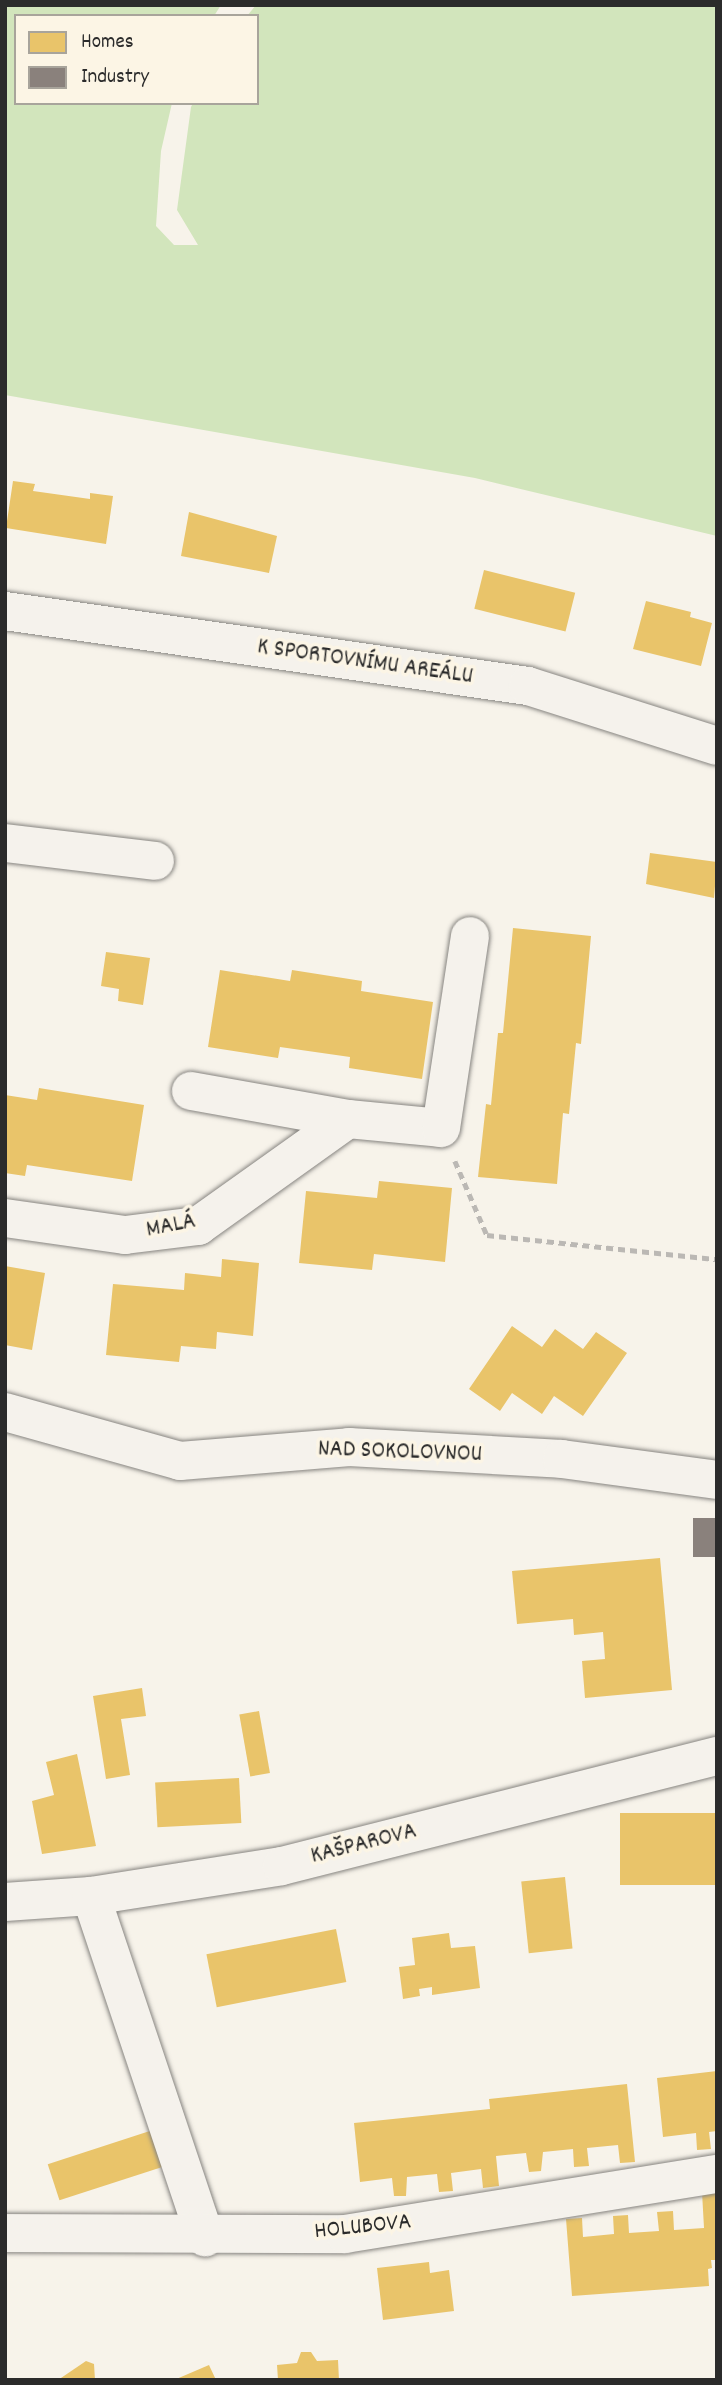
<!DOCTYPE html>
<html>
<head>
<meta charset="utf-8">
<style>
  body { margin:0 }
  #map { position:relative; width:722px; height:2385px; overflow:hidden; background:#f7f3ea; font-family:Dekko,sans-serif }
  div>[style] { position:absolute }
  .green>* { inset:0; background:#d2e5bc }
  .homes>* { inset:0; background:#e9c46a; transform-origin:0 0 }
  .industry>* { inset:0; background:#8a817c; transform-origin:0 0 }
  .path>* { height:4.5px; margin-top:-2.25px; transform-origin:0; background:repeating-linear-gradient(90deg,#bbb8b4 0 7px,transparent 0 12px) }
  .roads { filter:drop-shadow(0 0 2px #878581) drop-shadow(0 0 2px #878581) }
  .minor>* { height:38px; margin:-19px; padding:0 19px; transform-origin:19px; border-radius:19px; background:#f5f2ec }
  span { translate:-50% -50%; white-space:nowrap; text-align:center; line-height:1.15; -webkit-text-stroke:7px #fcf5e5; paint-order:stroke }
  .street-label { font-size:24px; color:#2b2b2b }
  .frame { position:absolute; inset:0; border:7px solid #2b2b2b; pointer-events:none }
  .legend { position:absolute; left:14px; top:14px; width:245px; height:91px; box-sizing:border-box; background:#fcf5e5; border:2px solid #a8a49b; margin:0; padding:9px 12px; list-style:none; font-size:21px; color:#2b2b2b }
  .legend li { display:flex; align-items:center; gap:14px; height:35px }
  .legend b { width:35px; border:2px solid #a8a49b }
</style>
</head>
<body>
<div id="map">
  <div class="green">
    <i style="clip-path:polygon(5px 5px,221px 5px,214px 16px,16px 16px,16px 103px,172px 103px,161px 151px,156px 226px,174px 245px,198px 245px,177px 210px,191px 107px,193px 103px,257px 103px,257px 16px,247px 16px,256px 5px,717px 5px,717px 536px,475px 478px,5px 395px)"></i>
  </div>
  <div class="homes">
    <i style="clip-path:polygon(13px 481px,35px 484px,33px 491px,90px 499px,90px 493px,113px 496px,106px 544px,6px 528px)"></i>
    <i style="clip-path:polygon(189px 512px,277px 536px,269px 573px,181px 556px)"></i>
    <i style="left:484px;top:570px;width:94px;height:40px;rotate:14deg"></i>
    <i style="clip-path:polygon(646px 601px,691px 612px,690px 617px,712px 623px,701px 666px,633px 649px)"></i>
    <i style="clip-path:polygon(650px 853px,717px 862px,714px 898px,646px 884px)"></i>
    <i style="clip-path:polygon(513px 928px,591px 936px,581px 1044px,576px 1043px,569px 1114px,563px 1113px,557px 1184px,478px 1177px,486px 1104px,491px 1105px,498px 1033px,503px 1033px)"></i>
    <i style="clip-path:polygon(106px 952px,150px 958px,143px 1005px,118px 1001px,119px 989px,101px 986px)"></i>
    <i style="clip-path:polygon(220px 970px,290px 981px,292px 970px,362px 981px,361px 991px,433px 1002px,422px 1079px,349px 1068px,350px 1057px,280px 1047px,278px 1058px,208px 1047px)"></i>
    <i style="clip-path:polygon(39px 1088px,144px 1105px,132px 1181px,27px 1165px,25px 1176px,5px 1173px,5px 1095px,37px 1100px)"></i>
    <i style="clip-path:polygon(379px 1181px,452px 1188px,445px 1262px,374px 1254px,372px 1270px,299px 1263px,306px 1191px,377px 1198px)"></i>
    <i style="clip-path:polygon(222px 1259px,259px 1263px,253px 1336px,217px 1332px,216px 1349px,181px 1346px,179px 1362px,106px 1355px,113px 1284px,184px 1290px,185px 1273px,221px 1277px)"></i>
    <i style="clip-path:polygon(5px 1266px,45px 1273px,32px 1350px,5px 1345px)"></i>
    <i style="clip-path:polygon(512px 1326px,542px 1347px,555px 1329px,583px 1349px,596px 1332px,627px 1353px,583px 1416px,554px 1396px,542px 1414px,512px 1393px,500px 1411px,469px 1389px)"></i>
    <i style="clip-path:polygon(660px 1558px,672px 1690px,585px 1698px,582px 1661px,605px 1659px,603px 1632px,574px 1635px,573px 1619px,517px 1624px,512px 1571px)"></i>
    <i style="clip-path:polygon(142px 1688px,146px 1716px,121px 1719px,130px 1775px,106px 1779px,93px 1696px)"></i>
    <i style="left:259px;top:1711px;width:63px;height:20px;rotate:80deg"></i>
    <i style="clip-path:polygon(77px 1754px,96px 1846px,42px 1854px,32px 1801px,54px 1795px,46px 1762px)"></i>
    <i style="left:239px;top:1778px;width:45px;height:84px;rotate:87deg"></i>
    <i style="left:717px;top:1813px;width:72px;height:97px;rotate:90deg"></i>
    <i style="left:565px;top:1877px;width:72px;height:44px;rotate:84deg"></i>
    <i style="left:336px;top:1929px;width:54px;height:132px;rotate:79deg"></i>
    <i style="clip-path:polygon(449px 1933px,451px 1948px,475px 1946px,480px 1988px,432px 1995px,432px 1987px,419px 1989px,420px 1996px,403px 1999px,399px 1967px,415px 1965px,412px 1938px)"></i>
    <i style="clip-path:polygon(717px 2071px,717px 2131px,709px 2132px,711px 2149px,697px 2150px,696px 2133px,663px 2137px,657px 2078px)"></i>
    <i style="clip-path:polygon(627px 2084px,635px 2162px,620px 2163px,618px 2145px,587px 2148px,589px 2166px,574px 2167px,573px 2149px,543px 2152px,541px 2171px,529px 2172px,526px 2153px,496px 2156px,499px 2186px,483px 2188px,481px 2169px,451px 2173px,453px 2191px,439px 2192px,437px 2174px,407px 2177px,406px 2196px,394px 2196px,392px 2178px,360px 2182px,354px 2123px,490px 2109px,489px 2099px)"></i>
    <i style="left:159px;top:2128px;width:38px;height:117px;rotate:72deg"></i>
    <i style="clip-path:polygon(717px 2191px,717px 2260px,711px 2260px,712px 2268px,708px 2269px,709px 2286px,572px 2296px,566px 2219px,582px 2218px,583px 2237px,614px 2234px,613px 2216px,628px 2215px,629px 2233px,659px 2231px,657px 2212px,673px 2211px,674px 2230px,704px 2228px,702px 2192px)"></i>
    <i style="clip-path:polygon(429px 2262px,430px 2273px,449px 2270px,454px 2311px,383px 2320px,377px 2268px)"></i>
    <i style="clip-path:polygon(301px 2352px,311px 2352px,317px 2361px,338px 2360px,339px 2380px,278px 2380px,277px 2365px,297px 2363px)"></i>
    <i style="clip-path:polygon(86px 2361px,94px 2364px,95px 2380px,58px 2380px)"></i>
    <i style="clip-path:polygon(209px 2365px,216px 2380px,174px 2380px)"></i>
  </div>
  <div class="industry">
    <i style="left:693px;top:1518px;width:24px;height:39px"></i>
  </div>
  <div class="path">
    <i style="left:455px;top:1161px;width:81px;rotate:66.6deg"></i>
    <i style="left:487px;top:1235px;width:231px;rotate:6deg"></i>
  </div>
  <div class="roads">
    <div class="minor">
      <i style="left:5px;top:611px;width:528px;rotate:8.16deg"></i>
      <i style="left:528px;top:686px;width:198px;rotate:17.6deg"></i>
      <i style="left:5px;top:843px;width:151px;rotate:6.8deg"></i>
      <i style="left:191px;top:1091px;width:159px;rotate:10.1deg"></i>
      <i style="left:5px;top:1218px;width:121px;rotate:8.1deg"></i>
      <i style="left:125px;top:1235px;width:74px;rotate:-7deg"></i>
      <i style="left:198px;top:1226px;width:184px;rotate:-35.5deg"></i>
      <i style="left:348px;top:1119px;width:93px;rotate:5.5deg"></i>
      <i style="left:441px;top:1128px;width:194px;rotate:-81.4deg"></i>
      <i style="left:5px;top:1412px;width:182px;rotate:15.6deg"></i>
      <i style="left:180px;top:1461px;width:170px;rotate:-4.7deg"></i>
      <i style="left:349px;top:1447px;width:213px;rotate:3.2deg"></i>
      <i style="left:562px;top:1459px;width:156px;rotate:7.7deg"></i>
      <i style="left:91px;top:1896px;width:360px;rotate:71.5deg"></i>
      <i style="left:5px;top:1902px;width:86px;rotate:-4deg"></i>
      <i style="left:91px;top:1896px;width:193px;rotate:-8.9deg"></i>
      <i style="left:282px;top:1866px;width:449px;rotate:-14.2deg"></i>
      <i style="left:5px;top:2233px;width:340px;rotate:0.2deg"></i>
      <i style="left:345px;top:2234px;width:377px;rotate:-9.2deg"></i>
    </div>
  </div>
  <div class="street-label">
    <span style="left:365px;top:663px;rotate:8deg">K SPORTOVNÍMU AREÁLU</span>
    <span style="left:171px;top:1227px;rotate:-11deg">MALÁ</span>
    <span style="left:400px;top:1453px;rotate:2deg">NAD SOKOLOVNOU</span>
    <span style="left:364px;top:1845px;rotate:-14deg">KAŠPAROVA</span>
    <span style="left:363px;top:2228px;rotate:-6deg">HOLUBOVA</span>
  </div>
  <div class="frame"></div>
  <ul class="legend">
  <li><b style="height:19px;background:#e9c46a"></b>Homes</li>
  <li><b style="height:19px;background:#8a817c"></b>Industry</li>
  </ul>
</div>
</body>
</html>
